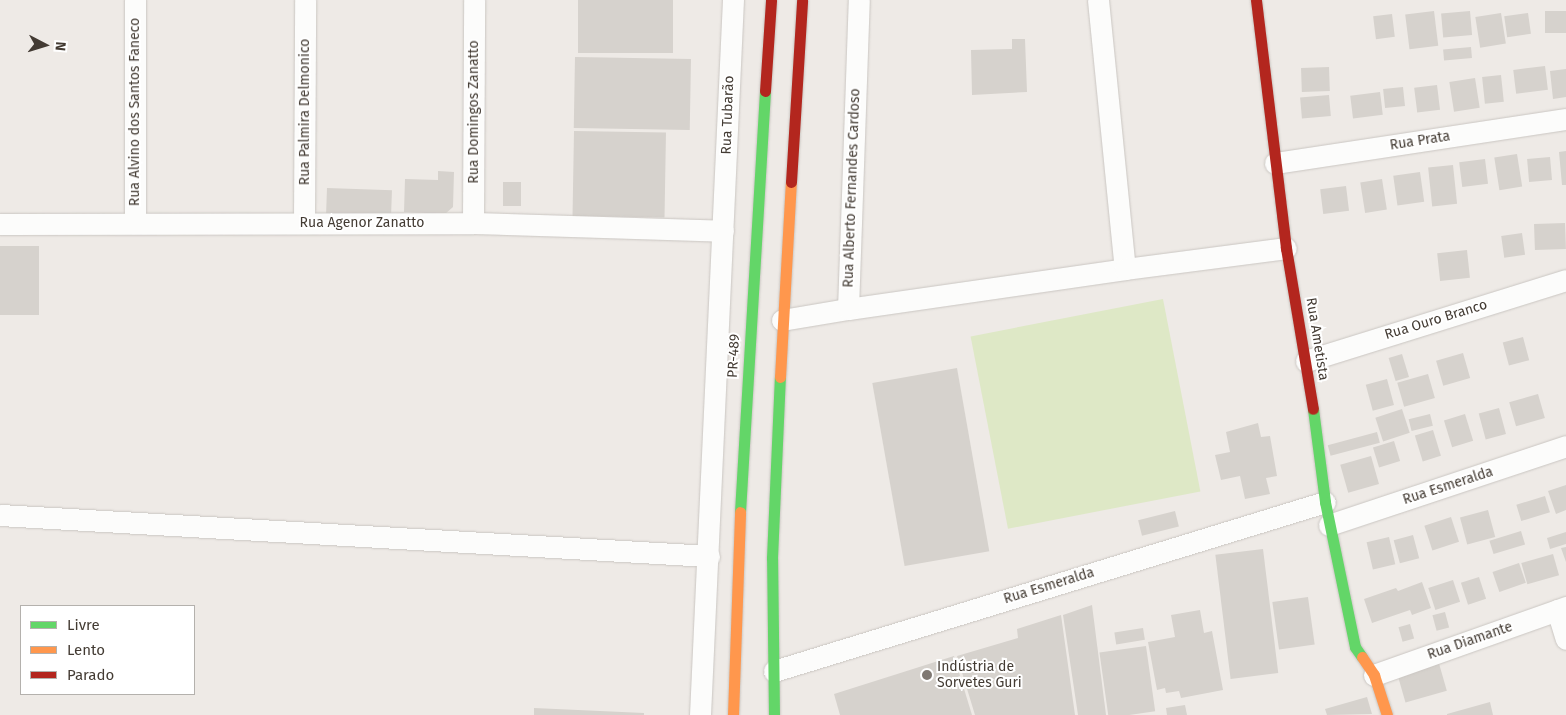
<!DOCTYPE html>
<html>
<head>
<meta charset="utf-8">
<style>
  body { margin:0 }
  #map { position:relative; width:1566px; height:715px; overflow:hidden; background:#eeeae6; font-family:"Fira Sans",sans-serif }
  div>[style] { position:absolute }
  .green>* { inset:0; background:#dee8c6; transform-origin:0 0 }
  .building>* { inset:0; background:#d6d2cd; transform-origin:0 0 }
  .roads { filter:drop-shadow(0 0 1px #cac6c2) drop-shadow(0 0 1px #cac6c2) }
  .street>* { height:21px; margin:-10.5px; padding:0 10.5px; transform-origin:10.5px; border-radius:10.5px; background:#fcfcfb }
  .fast>* { height:11px; margin:-5.5px; padding:0 5.5px; transform-origin:5.5px; border-radius:5.5px; background:#63d668 }
  .slow>* { height:11px; margin:-5.5px; padding:0 5.5px; transform-origin:5.5px; border-radius:5.5px; background:#ff974d }
  .jam>* { height:11px; margin:-5.5px; padding:0 5.5px; transform-origin:5.5px; border-radius:5.5px; background:#b3261e }
  .dots>* { width:14px; height:14px; translate:-50% -50%; box-sizing:border-box; border:2px solid #fff; border-radius:50% }
  span { translate:-50% -50%; white-space:nowrap; text-align:center; line-height:1.15; -webkit-text-stroke:4px #fff; paint-order:stroke }
  .street-label { font-size:14px; color:#433b33 }
  .poi-label { font-size:14px; color:#433b33 }
  .left { translate:0 -50%; text-align:left }
  .legend { position:absolute; left:20px; top:605px; width:175px; height:90px; box-sizing:border-box; background:#fff; border:1px solid #b4b1ad; margin:0; padding:6px 9px; list-style:none; font-size:15px; color:#433b33 }
  .legend li { display:flex; align-items:center; gap:10px; height:25px }
  .legend b { width:25px; border:1px solid #b4b1ad }
  .north { position:absolute; left:20px; top:20px; width:50px; height:50px; -webkit-text-stroke:4px #fff; paint-order:stroke; rotate:95deg; font-size:14px; font-weight:700; line-height:20px; text-align:center; color:#433b33 }
  .north::after { content:''; display:block; margin:auto; width:18px; height:22px; background:#433b33; clip-path:polygon(50% 0,100% 100%,50% 72%,0 100%) }
</style>
</head>
<body>
<div id="map">
  <div class="green">
    <i style="left:1163px;top:299px;width:196px;height:196px;rotate:79deg"></i>
  </div>
  <div class="building">
    <i style="left:578px;top:0;width:95px;height:53px"></i>
    <i style="left:1434px;top:11px;width:35px;height:29px;rotate:83deg"></i>
    <i style="left:1470px;top:11px;width:24px;height:29px;rotate:85deg"></i>
    <i style="left:1566px;top:11px;width:22px;height:21px;rotate:90deg"></i>
    <i style="left:1501px;top:13px;width:31px;height:26px;rotate:81deg"></i>
    <i style="left:1528px;top:13px;width:21px;height:24px;rotate:82deg"></i>
    <i style="left:1392px;top:14px;width:23px;height:19px;rotate:83deg"></i>
    <i style="clip-path:polygon(1012px 39px,1025px 39px,1027px 92px,972px 95px,971px 50px,1012px 49px)"></i>
    <i style="left:1471px;top:47px;width:11px;height:28px;rotate:85deg"></i>
    <i style="left:575px;top:57px;width:116px;height:71px;rotate:1deg"></i>
    <i style="left:1545px;top:66px;width:24px;height:32px;rotate:83deg"></i>
    <i style="left:1329px;top:67px;width:24px;height:28px;rotate:88deg"></i>
    <i style="clip-path:polygon(1566px 69px,1566px 97px,1553px 99px,1550px 71px)"></i>
    <i style="left:1501px;top:75px;width:27px;height:19px;rotate:84deg"></i>
    <i style="left:1475px;top:78px;width:30px;height:26px;rotate:81deg"></i>
    <i style="left:1437px;top:85px;width:25px;height:23px;rotate:83deg"></i>
    <i style="left:1403px;top:87px;width:19px;height:20px;rotate:84deg"></i>
    <i style="left:1380px;top:92px;width:23px;height:30px;rotate:83deg"></i>
    <i style="left:1329px;top:95px;width:21px;height:29px;rotate:85deg"></i>
    <i style="left:574px;top:131px;width:92px;height:85px;rotate:1deg"></i>
    <i style="clip-path:polygon(1566px 151px,1566px 185px,1562px 185px,1559px 152px)"></i>
    <i style="left:1517px;top:154px;width:33px;height:23px;rotate:81deg"></i>
    <i style="left:1550px;top:157px;width:23px;height:23px;rotate:85deg"></i>
    <i style="left:1485px;top:159px;width:25px;height:26px;rotate:83deg"></i>
    <i style="left:1453px;top:165px;width:39px;height:25px;rotate:84deg"></i>
    <i style="clip-path:polygon(438px 171px,454px 172px,453px 207px,445px 214px,404px 212px,405px 179px,438px 180px)"></i>
    <i style="left:1420px;top:172px;width:30px;height:27px;rotate:82deg"></i>
    <i style="left:1382px;top:179px;width:31px;height:22px;rotate:81deg"></i>
    <i style="left:503px;top:182px;width:18px;height:24px"></i>
    <i style="left:1346px;top:186px;width:25px;height:26px;rotate:83deg"></i>
    <i style="left:327px;top:188px;width:65px;height:27px;rotate:2deg"></i>
    <i style="left:1565px;top:223px;width:26px;height:31px;rotate:88deg"></i>
    <i style="left:1522px;top:233px;width:22px;height:21px;rotate:82deg"></i>
    <i style="left:0;top:246px;width:39px;height:69px"></i>
    <i style="left:1467px;top:250px;width:28px;height:30px;rotate:84deg"></i>
    <i style="left:1523px;top:337px;width:24px;height:21px;rotate:75deg"></i>
    <i style="left:1463px;top:353px;width:26px;height:28px;rotate:74deg"></i>
    <i style="left:1402px;top:354px;width:24px;height:14px;rotate:73deg"></i>
    <i style="left:957px;top:368px;width:186px;height:86px;rotate:80deg"></i>
    <i style="left:1428px;top:374px;width:25px;height:32px;rotate:74deg"></i>
    <i style="left:1387px;top:379px;width:27px;height:22px;rotate:75deg"></i>
    <i style="left:1538px;top:394px;width:25px;height:30px;rotate:74deg"></i>
    <i style="left:1499px;top:408px;width:27px;height:21px;rotate:75deg"></i>
    <i style="left:1402px;top:409px;width:25px;height:28px;rotate:72deg"></i>
    <i style="left:1430px;top:414px;width:12px;height:22px;rotate:76deg"></i>
    <i style="left:1465px;top:414px;width:28px;height:22px;rotate:73deg"></i>
    <i style="clip-path:polygon(1258px 423px,1261px 437px,1270px 436px,1277px 476px,1266px 478px,1270px 494px,1245px 499px,1240px 476px,1221px 480px,1215px 455px,1230px 452px,1226px 432px)"></i>
    <i style="left:1433px;top:430px;width:27px;height:19px;rotate:73deg"></i>
    <i style="left:1377px;top:432px;width:11px;height:51px;rotate:75deg"></i>
    <i style="left:1394px;top:441px;width:21px;height:22px;rotate:73deg"></i>
    <i style="left:1371px;top:456px;width:29px;height:32px;rotate:74deg"></i>
    <i style="clip-path:polygon(1566px 485px,1566px 510px,1556px 514px,1548px 491px)"></i>
    <i style="left:1545px;top:496px;width:17px;height:30px;rotate:73deg"></i>
    <i style="left:1488px;top:510px;width:28px;height:29px;rotate:75deg"></i>
    <i style="left:1175px;top:511px;width:16px;height:38px;rotate:76deg"></i>
    <i style="left:1451px;top:517px;width:26px;height:28px;rotate:72deg"></i>
    <i style="left:1521px;top:531px;width:14px;height:33px;rotate:73deg"></i>
    <i style="clip-path:polygon(1566px 532px,1566px 544px,1550px 549px,1547px 538px)"></i>
    <i style="left:1413px;top:535px;width:24px;height:20px;rotate:75deg"></i>
    <i style="left:1389px;top:537px;width:28px;height:23px;rotate:77deg"></i>
    <i style="clip-path:polygon(1566px 547px,1566px 562px,1561px 548px)"></i>
    <i style="left:1263px;top:549px;width:125px;height:48px;rotate:83deg"></i>
    <i style="left:1553px;top:554px;width:22px;height:33px;rotate:74deg"></i>
    <i style="left:1519px;top:563px;width:21px;height:28px;rotate:71deg"></i>
    <i style="left:1479px;top:577px;width:23px;height:19px;rotate:72deg"></i>
    <i style="left:1453px;top:580px;width:23px;height:26px;rotate:72deg"></i>
    <i style="clip-path:polygon(1422px 582px,1431px 608px,1412px 615px,1410px 610px,1372px 623px,1364px 599px,1396px 588px,1398px 591px)"></i>
    <i style="left:1308px;top:597px;width:48px;height:36px;rotate:82deg"></i>
    <i style="clip-path:polygon(1092px 605px,1106px 715px,1078px 715px,1063px 615px)"></i>
    <i style="clip-path:polygon(1200px 610px,1204px 633px,1212px 631px,1223px 690px,1181px 698px,1179px 691px,1166px 693px,1165px 688px,1157px 690px,1148px 642px,1175px 637px,1171px 615px)"></i>
    <i style="left:1445px;top:612px;width:16px;height:13px;rotate:75deg"></i>
    <i style="clip-path:polygon(1061px 615px,1075px 715px,975px 715px,957px 656px,1018px 638px,1017px 629px)"></i>
    <i style="left:1410px;top:624px;width:15px;height:12px;rotate:74deg"></i>
    <i style="left:1143px;top:628px;width:12px;height:29px;rotate:81deg"></i>
    <i style="left:1146px;top:646px;width:66px;height:47px;rotate:82deg"></i>
    <i style="clip-path:polygon(954px 656px,972px 715px,840px 715px,834px 694px)"></i>
    <i style="left:1438px;top:660px;width:32px;height:43px;rotate:74deg"></i>
    <i style="clip-path:polygon(1367px 697px,1372px 714px,1327px 715px,1325px 709px)"></i>
    <i style="clip-path:polygon(1490px 702px,1493px 715px,1447px 715px,1447px 714px)"></i>
    <i style="clip-path:polygon(1185px 705px,1187px 715px,1167px 715px,1166px 708px)"></i>
    <i style="clip-path:polygon(534px 708px,644px 713px,644px 715px,534px 715px)"></i>
  </div>
  <div class="roads">
    <div class="street">
      <i style="left:135px;top:0;width:223px;rotate:90deg"></i>
      <i style="left:1098px;top:0;width:270px;rotate:84.3deg"></i>
      <i style="left:1275px;top:163px;width:294px;rotate:-8.6deg"></i>
      <i style="left:304px;top:223px;width:223px;rotate:-89.7deg"></i>
      <i style="left:473px;top:223px;width:223px;rotate:-89.7deg"></i>
      <i style="left:0;top:224px;width:473px;rotate:-0.1deg"></i>
      <i style="left:473px;top:223px;width:250px;rotate:1.8deg"></i>
      <i style="left:848px;top:309px;width:280px;rotate:-8.2deg"></i>
      <i style="left:1125px;top:269px;width:162px;rotate:-7.4deg"></i>
      <i style="left:782px;top:320px;width:67px;rotate:-9.5deg"></i>
      <i style="left:848px;top:309px;width:309px;rotate:-88deg"></i>
      <i style="left:1306px;top:361px;width:272px;rotate:-17.3deg"></i>
      <i style="left:0;top:515px;width:710px;rotate:3.31deg"></i>
      <i style="left:1329px;top:525px;width:250px;rotate:-18.4deg"></i>
      <i style="left:1557px;top:610px;width:30px;rotate:73deg"></i>
      <i style="left:774px;top:671px;width:576px;rotate:-17.05deg"></i>
      <i style="left:1374px;top:675px;width:204px;rotate:-19.5deg"></i>
      <i style="left:700px;top:715px;width:716px;rotate:-87.36deg"></i>
    </div>
    <div class="fast">
      <i style="left:1313px;top:409px;width:94px;rotate:82.6deg"></i>
      <i style="left:1325px;top:502px;width:148px;rotate:78.3deg"></i>
      <i style="left:1355px;top:647px;width:12px;rotate:55deg"></i>
      <i style="left:740px;top:512px;width:422px;rotate:-86.6deg"></i>
      <i style="left:774px;top:715px;width:157px;rotate:-90.7deg"></i>
      <i style="left:772px;top:558px;width:181px;rotate:-87.5deg"></i>
    </div>
    <div class="slow">
      <i style="left:780px;top:377px;width:195px;rotate:-86.8deg"></i>
      <i style="left:1362px;top:657px;width:22px;rotate:56deg"></i>
      <i style="left:1374px;top:675px;width:42px;rotate:72deg"></i>
      <i style="left:733px;top:715px;width:203px;rotate:-88deg"></i>
    </div>
    <div class="jam">
      <i style="left:1256px;top:0;width:250px;rotate:83.1deg"></i>
      <i style="left:1286px;top:248px;width:163px;rotate:80.5deg"></i>
      <i style="left:765px;top:91px;width:91px;rotate:-86.2deg"></i>
      <i style="left:791px;top:182px;width:182px;rotate:-86.5deg"></i>
    </div>
  </div>
  <div class="dots">
    <i style="left:927px;top:675px;background:#7f7872"></i>
  </div>
  <div class="street-label">
    <span style="left:135px;top:112px;rotate:-90deg">Rua Alvino dos Santos Faneco</span>
    <span style="left:305px;top:112px;rotate:-90deg">Rua Palmira Delmonico</span>
    <span style="left:474px;top:112px;rotate:-90deg">Rua Domingos Zanatto</span>
    <span style="left:728px;top:115px;rotate:-88deg">Rua Tubarão</span>
    <span style="left:1420px;top:141px;rotate:-9deg">Rua Prata</span>
    <span style="left:852px;top:188px;rotate:-88deg">Rua Alberto Fernandes Cardoso</span>
    <span style="left:362px;top:223px">Rua Agenor Zanatto</span>
    <span style="left:1436px;top:320px;rotate:-17deg">Rua Ouro Branco</span>
    <span style="left:1317px;top:339px;rotate:81deg">Rua Ametista</span>
    <span style="left:734px;top:356px;rotate:-87deg">PR-489</span>
    <span style="left:1448px;top:486px;rotate:-18deg">Rua Esmeralda</span>
    <span style="left:1049px;top:586px;rotate:-17deg">Rua Esmeralda</span>
    <span style="left:1470px;top:641px;rotate:-19deg">Rua Diamante</span>
  </div>
  <div class="poi-label">
    <span class="left" style="left:937px;top:675px">Indústria de<br>Sorvetes Guri</span>
  </div>
  <ul class="legend">
  <li><b style="height:6px;background:#63d668"></b>Livre</li>
  <li><b style="height:6px;background:#ff974d"></b>Lento</li>
  <li><b style="height:6px;background:#b3261e"></b>Parado</li>
  </ul>
  <div class="north">N</div>
</div>
</body>
</html>
